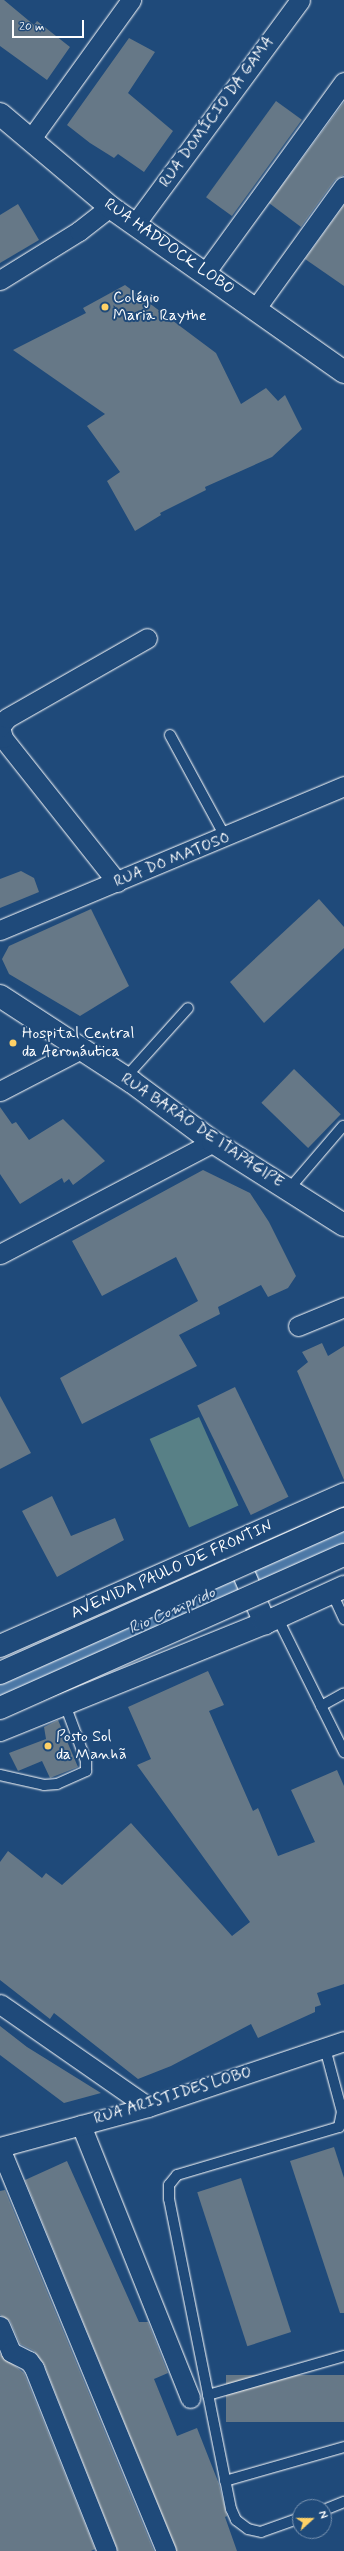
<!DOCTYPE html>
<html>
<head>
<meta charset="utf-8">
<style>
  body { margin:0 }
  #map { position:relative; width:344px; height:2551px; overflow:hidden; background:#1f4a7a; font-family:Mynerve,sans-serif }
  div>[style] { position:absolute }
  .green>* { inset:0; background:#588086; transform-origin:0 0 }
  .river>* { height:43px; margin:-21.5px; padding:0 21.5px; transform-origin:21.5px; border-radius:21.5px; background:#4c78a6 }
  .building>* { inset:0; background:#667887; transform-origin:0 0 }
  .roads { filter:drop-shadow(0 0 1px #fff) drop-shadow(0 0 1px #fff) }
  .lane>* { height:10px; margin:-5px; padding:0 5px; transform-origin:5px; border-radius:5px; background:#1f4a7a }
  .street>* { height:19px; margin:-9.5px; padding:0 9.5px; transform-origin:9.5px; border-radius:9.5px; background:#1f4a7a }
  .secondary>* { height:22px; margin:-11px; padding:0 11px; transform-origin:11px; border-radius:11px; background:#1f4a7a }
  .bridges { filter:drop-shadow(0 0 1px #fff) drop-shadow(0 0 1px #fff) }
  .highway-bridge>* { height:22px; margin:-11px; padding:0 11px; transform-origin:11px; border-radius:11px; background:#1f4a7a }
  .dots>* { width:11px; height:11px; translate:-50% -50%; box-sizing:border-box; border:2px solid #1f4a7a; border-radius:50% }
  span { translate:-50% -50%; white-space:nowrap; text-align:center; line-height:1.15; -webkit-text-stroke:4px #1f4a7a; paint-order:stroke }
  .street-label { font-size:16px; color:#fff }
  .poi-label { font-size:16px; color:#fff }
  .left { translate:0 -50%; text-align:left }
  .water-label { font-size:17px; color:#d2dde9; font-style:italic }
  .north { position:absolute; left:292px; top:2499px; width:40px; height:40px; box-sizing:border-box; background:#1f4a7a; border:1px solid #7992af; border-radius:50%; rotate:69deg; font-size:11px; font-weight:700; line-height:16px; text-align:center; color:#fff }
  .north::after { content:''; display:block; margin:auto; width:14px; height:18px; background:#ffd166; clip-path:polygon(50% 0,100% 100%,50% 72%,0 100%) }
  .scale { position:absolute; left:12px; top:20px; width:72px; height:18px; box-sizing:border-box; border:2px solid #fff; border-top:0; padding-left:5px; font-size:12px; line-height:14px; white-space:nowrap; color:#fff; -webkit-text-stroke:3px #1f4a7a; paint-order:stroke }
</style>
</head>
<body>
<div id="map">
  <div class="green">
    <i style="left:199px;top:1417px;width:97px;height:54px;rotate:66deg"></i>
  </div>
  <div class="river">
    <i style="left:0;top:1688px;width:377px;rotate:-24.1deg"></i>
  </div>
  <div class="building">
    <i style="clip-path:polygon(0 0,4px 0,34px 25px,37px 21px,70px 47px,47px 80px,0 46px)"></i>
    <i style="clip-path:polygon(129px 38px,155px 52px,128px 93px,173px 131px,144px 172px,118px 154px,114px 158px,90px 143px,67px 125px)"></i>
    <i style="left:276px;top:101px;width:32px;height:119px;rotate:36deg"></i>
    <i style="clip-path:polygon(344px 102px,344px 175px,335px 180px,301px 227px,269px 203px)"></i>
    <i style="clip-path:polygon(18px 204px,39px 240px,0 263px,0 215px)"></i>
    <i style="clip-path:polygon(344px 205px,344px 286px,305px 259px)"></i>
    <i style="clip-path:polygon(125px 285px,216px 353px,241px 404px,266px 388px,278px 401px,285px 395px,302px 429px,272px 457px,205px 487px,206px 490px,160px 513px,161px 515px,135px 531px,107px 481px,120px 472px,87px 426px,105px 414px,13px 350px,86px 313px,83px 308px)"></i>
    <i style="clip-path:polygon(21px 871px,34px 878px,39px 892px,0 908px,0 879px)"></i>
    <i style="clip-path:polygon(319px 899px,344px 927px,344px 948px,264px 1023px,230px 982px)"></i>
    <i style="clip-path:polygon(91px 909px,129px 986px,80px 1016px,9px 974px,2px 959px,9px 946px)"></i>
    <i style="left:294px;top:1069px;width:65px;height:47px;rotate:44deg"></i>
    <i style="clip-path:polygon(0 1107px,12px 1124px,16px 1122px,29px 1140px,63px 1119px,105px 1161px,73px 1185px,69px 1179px,64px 1183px,62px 1178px,20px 1204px,0 1174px)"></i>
    <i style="clip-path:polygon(203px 1170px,250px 1193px,269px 1222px,296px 1276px,288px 1288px,268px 1297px,261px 1285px,218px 1307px,220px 1314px,179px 1335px,197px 1366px,82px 1424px,60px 1378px,198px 1301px,176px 1257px,102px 1296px,72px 1241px)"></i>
    <i style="clip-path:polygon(322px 1343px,328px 1356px,344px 1346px,344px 1480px,297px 1371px,308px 1362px,302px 1352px)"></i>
    <i style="left:235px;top:1387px;width:122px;height:42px;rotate:64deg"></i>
    <i style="clip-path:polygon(0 1396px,31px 1453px,0 1469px)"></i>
    <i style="clip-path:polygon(52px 1496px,71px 1536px,115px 1518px,124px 1540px,57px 1577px,22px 1511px)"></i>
    <i style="clip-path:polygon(208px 1671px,224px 1705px,209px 1711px,253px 1811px,258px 1808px,278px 1856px,315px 1842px,291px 1790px,337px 1770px,344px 1786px,344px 1984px,317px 1993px,321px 2005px,315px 2007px,315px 2012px,258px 2038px,251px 2024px,171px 2066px,138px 2079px,54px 2013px,50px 2019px,0 1980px,0 1862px,8px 1851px,42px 1878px,46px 1873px,62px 1885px,131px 1823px,232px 1936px,250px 1922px,137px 1765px,151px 1759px,128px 1707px)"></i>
    <i style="clip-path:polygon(58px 1720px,78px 1767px,50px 1778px,42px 1761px,18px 1771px,9px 1753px,46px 1739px,44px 1727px)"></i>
    <i style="clip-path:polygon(0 2026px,27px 2047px,101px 2093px,64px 2103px,0 2055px)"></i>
    <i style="clip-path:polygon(334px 2147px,344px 2178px,344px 2313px,340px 2313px,290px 2161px)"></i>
    <i style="clip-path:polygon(67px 2161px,139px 2322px,148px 2322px,168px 2373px,154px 2379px,177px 2436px,197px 2428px,219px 2484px,227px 2516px,225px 2517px,237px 2551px,177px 2551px,25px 2180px)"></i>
    <i style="left:241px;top:2178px;width:162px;height:46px;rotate:72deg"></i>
    <i style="clip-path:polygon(5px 2190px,154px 2551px,118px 2551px,44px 2364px,34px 2351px,20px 2344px,10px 2321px,0 2315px,0 2191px)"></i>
    <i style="clip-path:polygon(0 2354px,24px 2373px,95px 2549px,91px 2551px,0 2551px)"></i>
    <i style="left:344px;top:2375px;width:47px;height:118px;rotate:90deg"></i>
  </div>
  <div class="roads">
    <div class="lane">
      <i style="left:170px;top:735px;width:117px;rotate:61.5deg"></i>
      <i style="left:125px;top:1078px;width:94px;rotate:-48deg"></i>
      <i style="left:289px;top:1189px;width:83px;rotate:-49.4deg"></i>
      <i style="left:332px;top:1593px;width:29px;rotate:65deg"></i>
      <i style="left:277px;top:1617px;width:151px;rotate:63.6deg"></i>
      <i style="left:321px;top:1706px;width:26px;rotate:-29deg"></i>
      <i style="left:0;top:1775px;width:45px;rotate:12.8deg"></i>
      <i style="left:44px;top:1785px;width:13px;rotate:-4deg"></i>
      <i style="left:57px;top:1784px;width:32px;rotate:-24deg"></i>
      <i style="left:86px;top:1771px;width:10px;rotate:-90deg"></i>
      <i style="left:86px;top:1761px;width:63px;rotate:-110.4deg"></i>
      <i style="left:208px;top:2395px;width:141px;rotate:-16deg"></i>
      <i style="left:225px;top:2481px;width:124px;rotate:-15.9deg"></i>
      <i style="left:324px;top:2510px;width:22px;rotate:-22deg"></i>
      <i style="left:300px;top:2518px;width:41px;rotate:160.3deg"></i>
      <i style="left:261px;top:2532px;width:13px;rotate:-167deg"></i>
      <i style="left:248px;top:2529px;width:15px;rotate:-143deg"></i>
      <i style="left:236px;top:2520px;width:12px;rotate:-114deg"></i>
      <i style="left:231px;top:2509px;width:316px;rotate:-101.3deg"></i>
      <i style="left:169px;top:2199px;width:14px;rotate:-90deg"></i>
      <i style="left:169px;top:2185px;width:13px;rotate:-51deg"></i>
      <i style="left:177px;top:2175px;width:169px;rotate:-16.5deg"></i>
      <i style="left:339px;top:2127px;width:15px;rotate:-79deg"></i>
      <i style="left:342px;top:2112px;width:66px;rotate:-104.9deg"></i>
    </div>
    <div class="street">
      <i style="left:30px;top:140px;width:173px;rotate:-54.2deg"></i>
      <i style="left:135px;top:224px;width:278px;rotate:-53.6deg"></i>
      <i style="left:205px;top:273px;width:236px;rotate:-54deg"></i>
      <i style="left:0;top:280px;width:93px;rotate:-31.8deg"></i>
      <i style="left:79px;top:231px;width:39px;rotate:-38deg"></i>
      <i style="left:256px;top:308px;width:150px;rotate:-54.2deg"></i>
      <i style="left:117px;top:882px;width:184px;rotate:-128.4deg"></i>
      <i style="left:3px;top:738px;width:11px;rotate:-105deg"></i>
      <i style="left:0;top:727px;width:11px;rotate:-52deg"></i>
      <i style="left:7px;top:718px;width:161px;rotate:-29.7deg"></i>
      <i style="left:0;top:930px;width:373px;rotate:-22.7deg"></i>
      <i style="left:0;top:1091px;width:89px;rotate:-27.4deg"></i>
      <i style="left:0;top:1254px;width:241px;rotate:-27.7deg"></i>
      <i style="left:298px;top:1326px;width:50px;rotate:-22.4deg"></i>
      <i style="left:0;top:2004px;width:180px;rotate:34.8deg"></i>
      <i style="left:81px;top:2125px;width:294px;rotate:68.2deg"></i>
      <i style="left:0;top:2147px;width:153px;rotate:-15.1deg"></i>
      <i style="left:148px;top:2107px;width:207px;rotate:-18.6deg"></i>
      <i style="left:0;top:2148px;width:436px;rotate:67.6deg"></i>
      <i style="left:0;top:2326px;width:28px;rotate:67deg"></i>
      <i style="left:11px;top:2352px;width:20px;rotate:27deg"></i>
      <i style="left:29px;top:2361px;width:9px;rotate:54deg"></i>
      <i style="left:34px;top:2368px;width:197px;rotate:68.3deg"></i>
    </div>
    <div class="secondary">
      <i style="left:0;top:114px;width:144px;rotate:40.2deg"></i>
      <i style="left:110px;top:207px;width:286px;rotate:35.2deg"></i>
      <i style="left:0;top:996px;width:158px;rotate:33.1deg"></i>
      <i style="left:132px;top:1082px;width:101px;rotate:36.5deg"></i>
      <i style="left:213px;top:1142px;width:155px;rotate:32.4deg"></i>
      <i style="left:233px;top:1549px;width:81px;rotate:66.6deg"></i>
      <i style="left:0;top:1646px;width:376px;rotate:-23.8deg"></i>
      <i style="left:0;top:1730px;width:286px;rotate:-22deg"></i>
      <i style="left:265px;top:1623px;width:87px;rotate:-24.5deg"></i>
    </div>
  </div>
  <div class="bridges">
    <div class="highway-bridge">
      <i style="left:0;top:1673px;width:377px;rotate:-24.1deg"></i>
      <i style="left:0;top:1708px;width:376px;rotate:-24deg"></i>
    </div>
  </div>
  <div class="dots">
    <i style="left:105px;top:307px;background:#ffd166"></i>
    <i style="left:13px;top:1043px;background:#ffd166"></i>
    <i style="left:48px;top:1746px;background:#ffd166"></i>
  </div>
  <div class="street-label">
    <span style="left:217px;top:112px;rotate:-54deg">RUA DOMÍCIO DA GAMA</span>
    <span style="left:169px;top:247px;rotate:35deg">RUA HADDOCK LOBO</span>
    <span style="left:172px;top:860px;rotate:-22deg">RUA DO MATOSO</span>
    <span style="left:202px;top:1131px;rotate:34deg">RUA BARÃO DE ITAPAGIPE</span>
    <span style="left:172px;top:1570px;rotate:-24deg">AVENIDA PAULO DE FRONTIN</span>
    <span style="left:173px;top:2096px;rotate:-17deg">RUA ARISTIDES LOBO</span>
  </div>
  <div class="poi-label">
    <span class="left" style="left:113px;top:307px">Colégio<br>Maria Raythe</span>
    <span class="left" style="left:22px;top:1043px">Hospital Central<br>da Aeronáutica</span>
    <span class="left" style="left:56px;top:1746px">Posto Sol<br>da Manhã</span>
  </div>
  <div class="water-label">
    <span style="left:172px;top:1611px;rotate:-24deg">Rio Comprido</span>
  </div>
  <div class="north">N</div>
  <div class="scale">20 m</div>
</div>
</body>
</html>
